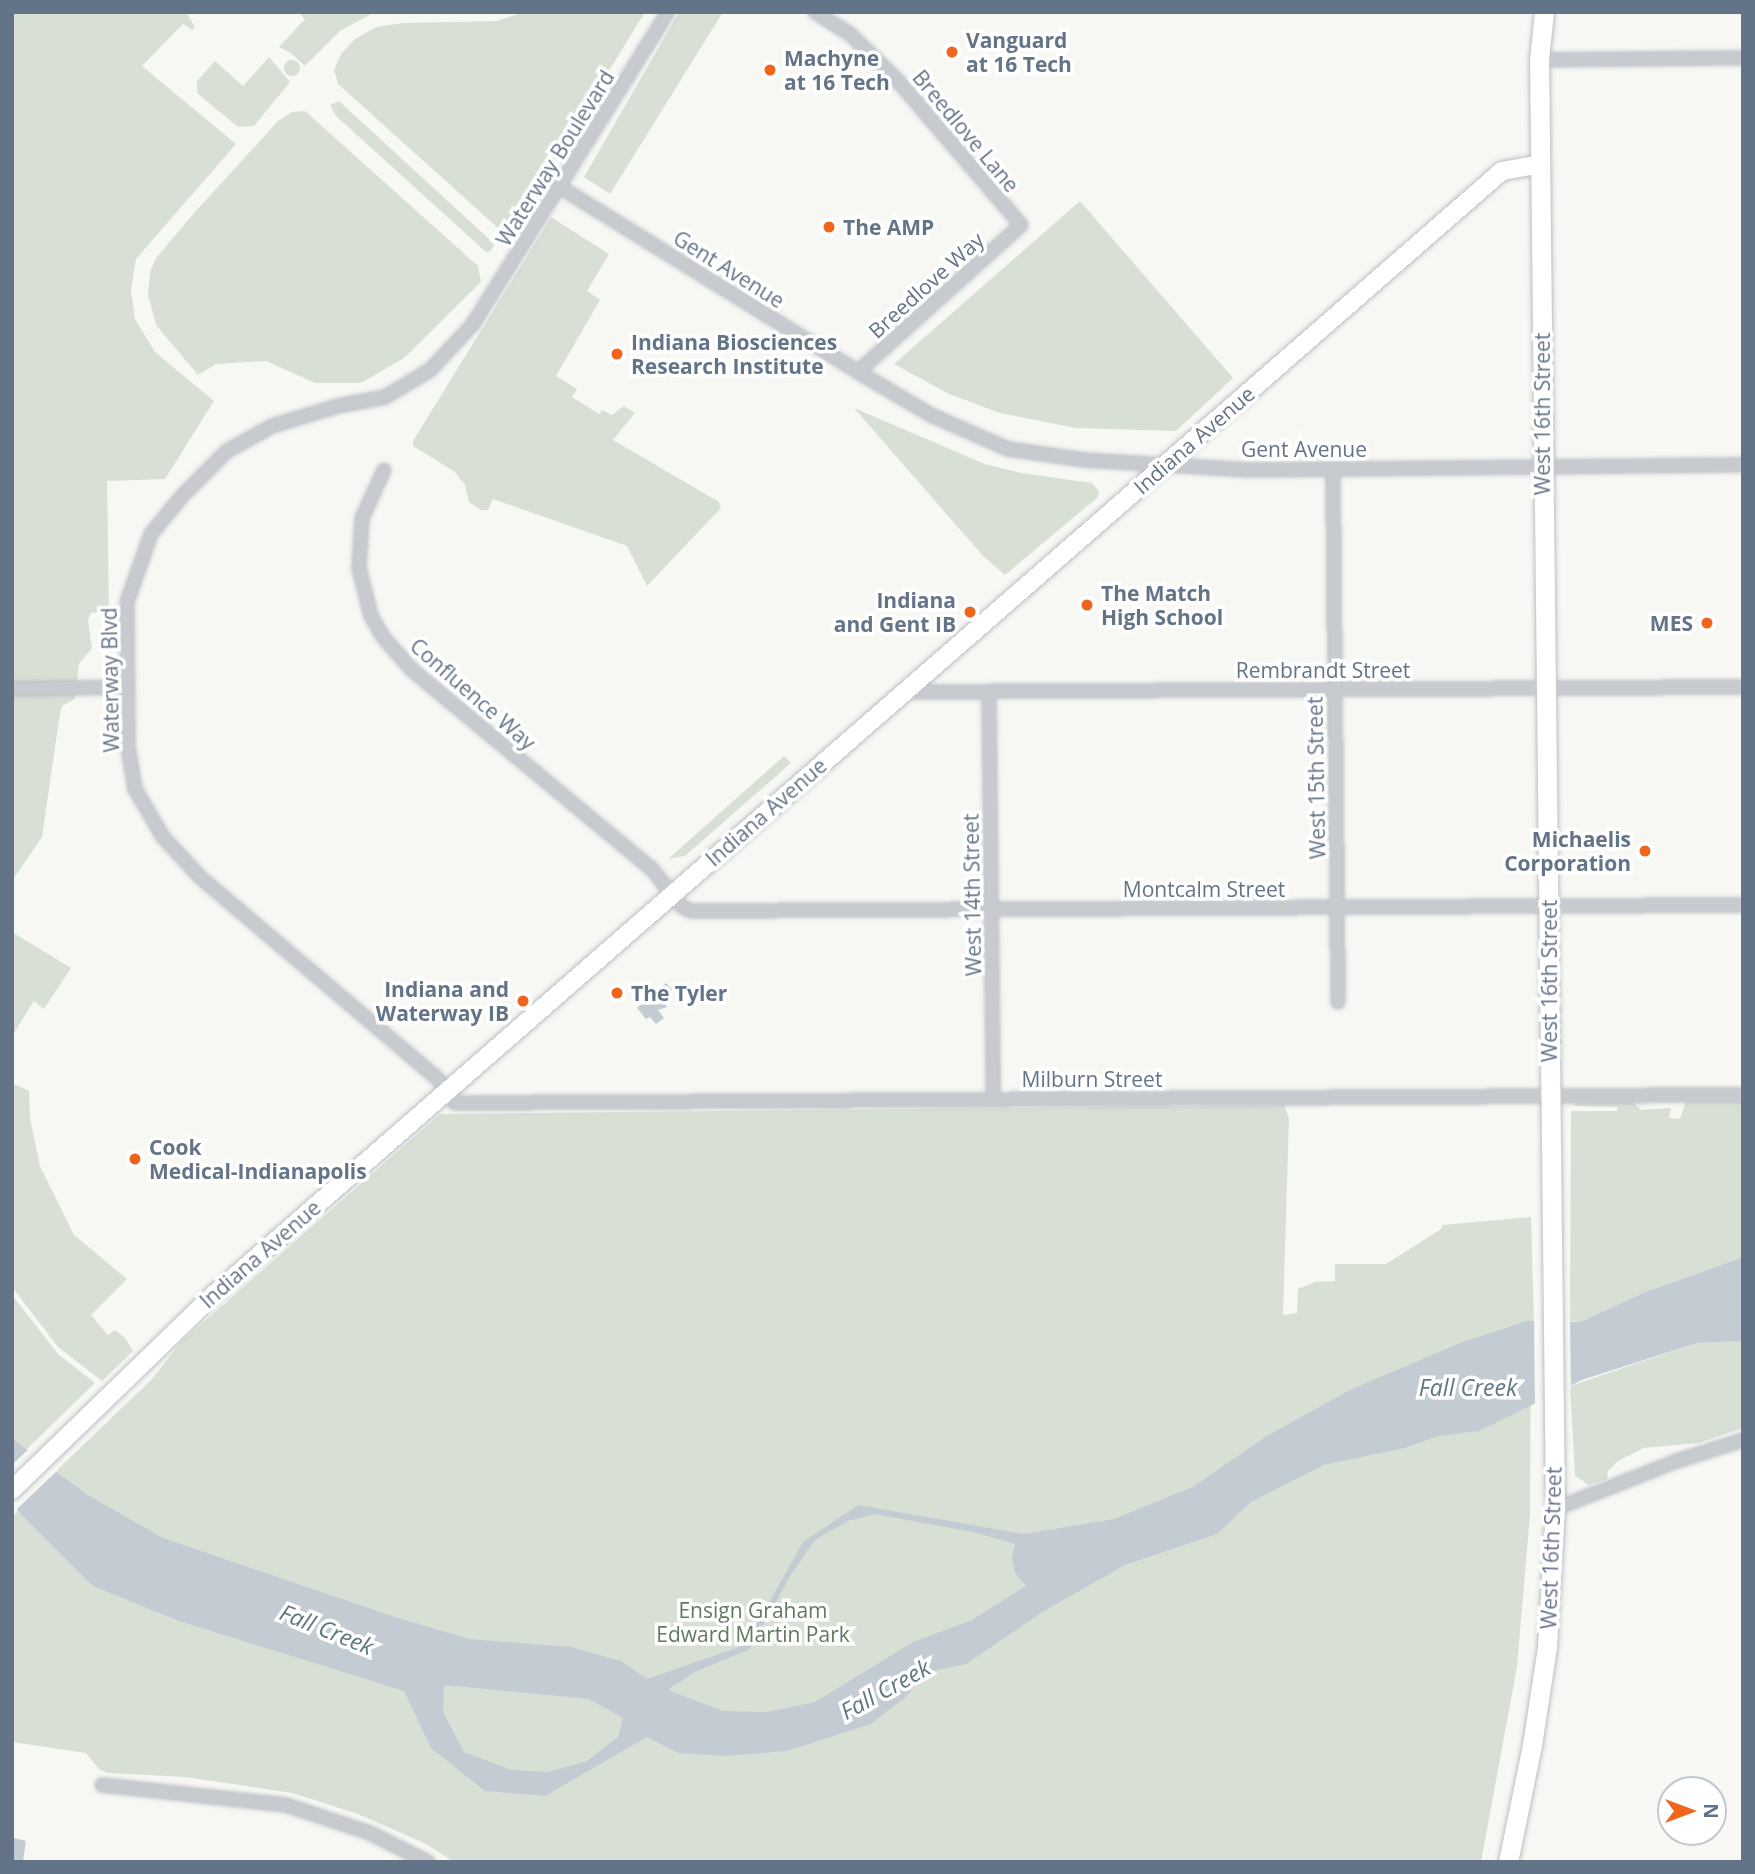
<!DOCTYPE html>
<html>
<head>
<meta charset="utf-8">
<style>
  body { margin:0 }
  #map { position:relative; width:1755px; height:1874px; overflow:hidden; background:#f7f8f4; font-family:"Open Sans",sans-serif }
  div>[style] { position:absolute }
  .green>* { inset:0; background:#d8e0d5 }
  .round { border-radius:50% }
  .water>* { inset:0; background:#c3ccd2 }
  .pier>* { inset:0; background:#f7f8f4 }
  .roads { filter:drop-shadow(0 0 2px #bbbfc5) drop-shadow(0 0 2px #bbbfc5) }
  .street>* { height:12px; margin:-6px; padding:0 6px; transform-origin:6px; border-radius:6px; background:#c7cace }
  .secondary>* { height:18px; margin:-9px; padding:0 9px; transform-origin:9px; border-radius:9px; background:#fff }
  .primary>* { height:19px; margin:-9.5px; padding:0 9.5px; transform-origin:9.5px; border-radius:9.5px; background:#fff }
  .dots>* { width:19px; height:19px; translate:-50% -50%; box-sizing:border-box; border:4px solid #fff; border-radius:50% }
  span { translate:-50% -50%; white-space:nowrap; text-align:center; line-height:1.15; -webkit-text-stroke:7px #fff; paint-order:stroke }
  .poi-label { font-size:21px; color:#647488; font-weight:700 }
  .left { translate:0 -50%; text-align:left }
  .right { translate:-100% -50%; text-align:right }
  .street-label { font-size:21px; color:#647488 }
  .park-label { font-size:21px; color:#62795f }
  .water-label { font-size:23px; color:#5f7683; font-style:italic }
  .frame { position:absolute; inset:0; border:14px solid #647488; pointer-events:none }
  .north { position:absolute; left:1657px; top:1776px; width:70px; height:70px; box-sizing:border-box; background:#fff; border:2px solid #c1c7cf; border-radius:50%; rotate:90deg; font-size:19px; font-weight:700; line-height:28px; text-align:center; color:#647488 }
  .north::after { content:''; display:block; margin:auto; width:24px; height:32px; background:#f1641b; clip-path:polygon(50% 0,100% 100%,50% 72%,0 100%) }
</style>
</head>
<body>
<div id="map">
  <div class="green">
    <i style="clip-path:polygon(12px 12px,186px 12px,195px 27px,192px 30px,183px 24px,142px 66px,236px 144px,136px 259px,131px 290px,135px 319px,155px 352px,214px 401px,165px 479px,107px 481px,109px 611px,91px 613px,88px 620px,92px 648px,79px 664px,75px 699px,62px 706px,60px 713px,42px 837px,12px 881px)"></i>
    <i style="clip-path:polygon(298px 12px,331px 13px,375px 12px,340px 31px,305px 66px,291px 53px,279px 47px,305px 19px)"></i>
    <i style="clip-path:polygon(525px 12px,645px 12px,513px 228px,498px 228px,338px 84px,334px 70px,341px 54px,355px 39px,376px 27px,403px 23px,496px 21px)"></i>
    <i style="clip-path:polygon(679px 12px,723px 12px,610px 194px,584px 177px)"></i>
    <i style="clip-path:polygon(269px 57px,290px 82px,254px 126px,238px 127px,197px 93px,197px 81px,215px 61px,243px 86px)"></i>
    <i class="round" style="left:284px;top:60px;width:16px;height:16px"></i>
    <i style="clip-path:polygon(339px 101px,489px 239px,494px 245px,491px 251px,486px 252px,336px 116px,330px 105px)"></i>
    <i style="clip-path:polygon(305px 111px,478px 266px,481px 282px,404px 358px,361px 383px,315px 383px,266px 361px,216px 364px,198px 375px,156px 325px,148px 295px,150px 272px,156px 258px,195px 212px,278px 121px,292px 112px)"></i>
    <i style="clip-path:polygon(1080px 201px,1233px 378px,1176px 431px,1076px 428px,1000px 413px,949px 394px,894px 364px)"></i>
    <i style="clip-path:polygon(551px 217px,609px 254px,587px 291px,600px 300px,556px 376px,577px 389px,572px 397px,599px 414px,602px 410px,612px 415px,624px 406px,635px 413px,613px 440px,719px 502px,721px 508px,647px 586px,627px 546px,493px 499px,488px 510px,481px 510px,469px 502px,465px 485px,455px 472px,413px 446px,413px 441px)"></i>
    <i style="clip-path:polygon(854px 408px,985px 464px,1021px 473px,1092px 483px,1099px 491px,1098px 497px,1005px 575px,983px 556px)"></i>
    <i style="clip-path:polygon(784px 756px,791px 763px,685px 856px,668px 859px)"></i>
    <i style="clip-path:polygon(12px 932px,71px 968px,44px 1009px,34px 1001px,12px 1036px)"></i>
    <i style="clip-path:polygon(12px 1083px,29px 1091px,30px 1118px,40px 1166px,74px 1235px,127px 1279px,91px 1315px,108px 1335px,115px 1330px,125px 1338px,133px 1351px,102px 1381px,58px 1347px,12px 1287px)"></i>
    <i style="clip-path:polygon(1743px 1100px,1743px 1257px,1643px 1293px,1580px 1322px,1570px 1321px,1571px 1111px,1617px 1111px,1618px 1107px,1575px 1106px,1575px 1103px,1632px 1101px,1641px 1110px,1671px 1108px,1669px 1118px,1680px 1119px,1686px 1101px)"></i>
    <i style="clip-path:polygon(1284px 1105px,1289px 1118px,1283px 1315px,1297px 1313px,1298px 1289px,1315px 1282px,1335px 1281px,1335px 1264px,1386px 1264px,1441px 1229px,1442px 1225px,1531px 1217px,1534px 1322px,1531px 1322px,1530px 1515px,1517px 1667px,1481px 1862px,454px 1862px,426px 1844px,358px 1814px,292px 1793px,185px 1777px,108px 1773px,99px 1769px,86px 1753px,12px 1742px,12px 1516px,18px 1511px,23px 1515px,64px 1477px,56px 1471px,152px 1379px,181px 1342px,440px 1114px)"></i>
    <i style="clip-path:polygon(12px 1295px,58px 1354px,95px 1383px,27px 1449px,12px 1438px)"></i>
    <i style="clip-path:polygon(1743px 1341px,1743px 1428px,1699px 1443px,1644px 1448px,1618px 1461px,1608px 1471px,1607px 1479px,1589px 1485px,1575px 1476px,1570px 1386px,1697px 1343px)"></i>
  </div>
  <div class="water">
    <i style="clip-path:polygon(666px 983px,673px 990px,662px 999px,667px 1007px,658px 1010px,664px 1018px,656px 1024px,650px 1017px,646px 1019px,637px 1008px,643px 1002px,648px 1005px,654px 999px,651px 995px)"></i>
    <i style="clip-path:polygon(evenodd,1743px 1257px,1743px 1341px,1697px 1343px,1582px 1380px,1479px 1431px,1439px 1436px,1404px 1448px,1324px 1465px,1251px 1502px,1217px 1534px,1125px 1565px,1044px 1611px,966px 1664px,924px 1673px,907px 1696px,871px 1724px,787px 1751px,726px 1756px,678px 1753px,647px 1737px,545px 1796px,485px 1791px,431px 1748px,404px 1691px,179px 1621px,93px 1586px,12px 1505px,12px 1438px,86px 1494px,163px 1538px,392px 1616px,469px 1639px,571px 1647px,621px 1661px,647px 1679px,745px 1645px,803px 1542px,858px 1505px,1024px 1534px,1114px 1519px,1193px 1487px,1268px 1435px,1352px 1389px,1460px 1343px,1527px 1321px,1580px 1322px,1643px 1293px,1743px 1257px,875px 1514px,977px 1533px,1015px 1544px,1012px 1558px,1015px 1573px,1026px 1586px,972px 1620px,913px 1642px,815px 1702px,767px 1712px,723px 1711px,668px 1690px,695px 1672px,750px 1649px,792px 1573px,815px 1540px,848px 1521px,875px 1514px,1743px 1257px,444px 1685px,589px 1699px,623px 1718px,618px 1737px,587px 1761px,549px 1772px,511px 1770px,464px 1752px,443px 1712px,444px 1685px)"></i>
    <i style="clip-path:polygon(14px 1838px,26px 1841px,23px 1862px,12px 1860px)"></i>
  </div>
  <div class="pier">
    <i style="clip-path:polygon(1534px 1318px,1570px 1318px,1571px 1390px,1535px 1407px)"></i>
    <i style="clip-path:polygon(30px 1448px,59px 1469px,14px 1512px,12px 1465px)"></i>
  </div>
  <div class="roads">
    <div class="street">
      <i style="left:668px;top:12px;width:367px;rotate:122deg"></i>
      <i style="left:474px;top:323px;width:64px;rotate:133.1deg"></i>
      <i style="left:430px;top:370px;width:52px;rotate:149deg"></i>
      <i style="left:385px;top:397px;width:48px;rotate:169.2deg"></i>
      <i style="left:338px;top:406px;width:69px;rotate:163.1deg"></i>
      <i style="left:272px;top:426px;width:51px;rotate:150.9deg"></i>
      <i style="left:227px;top:451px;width:62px;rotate:135deg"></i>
      <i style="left:183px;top:495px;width:50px;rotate:129.4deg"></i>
      <i style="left:151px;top:534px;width:72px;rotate:109.4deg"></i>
      <i style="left:127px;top:602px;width:144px;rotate:89.6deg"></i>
      <i style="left:128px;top:746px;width:44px;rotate:80.8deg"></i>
      <i style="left:135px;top:789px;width:56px;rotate:59.7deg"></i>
      <i style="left:163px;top:837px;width:56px;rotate:47.2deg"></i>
      <i style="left:201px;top:878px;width:309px;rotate:40.3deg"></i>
      <i style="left:437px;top:1078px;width:31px;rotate:54deg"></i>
      <i style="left:455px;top:1103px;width:1288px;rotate:-0.36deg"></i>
      <i style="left:815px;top:12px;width:41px;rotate:32.2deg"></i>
      <i style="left:850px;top:34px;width:67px;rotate:44.4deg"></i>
      <i style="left:898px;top:81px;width:189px;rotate:49.5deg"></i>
      <i style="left:1021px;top:225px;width:219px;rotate:138deg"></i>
      <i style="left:1539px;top:60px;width:204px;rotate:-0.6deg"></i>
      <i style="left:560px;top:187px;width:351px;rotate:31.8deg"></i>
      <i style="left:858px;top:372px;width:85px;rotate:30.5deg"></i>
      <i style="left:931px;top:415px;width:84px;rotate:23.8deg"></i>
      <i style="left:1008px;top:449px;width:77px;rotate:8.2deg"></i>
      <i style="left:1084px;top:460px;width:165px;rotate:3.5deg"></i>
      <i style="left:1249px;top:470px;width:494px;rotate:-0.6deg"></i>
      <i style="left:384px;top:470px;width:53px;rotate:114.6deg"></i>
      <i style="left:362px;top:518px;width:50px;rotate:93.4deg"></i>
      <i style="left:359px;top:568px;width:49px;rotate:76deg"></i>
      <i style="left:371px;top:616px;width:24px;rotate:60deg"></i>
      <i style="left:383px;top:637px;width:44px;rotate:48.7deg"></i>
      <i style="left:412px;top:670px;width:312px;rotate:39.7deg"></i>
      <i style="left:652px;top:869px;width:47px;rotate:51.9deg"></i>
      <i style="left:681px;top:906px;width:11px;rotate:27deg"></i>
      <i style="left:691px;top:911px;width:1052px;rotate:-0.33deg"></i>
      <i style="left:1333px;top:470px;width:532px;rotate:89.46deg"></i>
      <i style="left:12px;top:689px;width:115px;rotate:-1deg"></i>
      <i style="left:904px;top:692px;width:839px;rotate:-0.34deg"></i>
      <i style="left:989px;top:692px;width:406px;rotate:89.4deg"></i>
      <i style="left:1555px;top:1509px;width:131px;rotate:-21.5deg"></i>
      <i style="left:1677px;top:1461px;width:69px;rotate:-17.7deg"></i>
      <i style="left:102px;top:1785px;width:185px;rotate:6.2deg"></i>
      <i style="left:286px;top:1805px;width:89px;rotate:18.4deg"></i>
      <i style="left:370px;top:1833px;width:65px;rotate:26.6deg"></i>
    </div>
    <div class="secondary">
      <i style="left:12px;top:1490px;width:276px;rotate:-44.1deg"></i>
      <i style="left:210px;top:1298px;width:1714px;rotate:-41.1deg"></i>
      <i style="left:1502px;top:171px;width:39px;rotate:-10deg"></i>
    </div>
    <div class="primary">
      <i style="left:1508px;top:1862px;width:119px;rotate:-78.4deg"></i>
      <i style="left:1532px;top:1745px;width:99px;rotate:-81.3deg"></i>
      <i style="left:1547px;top:1647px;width:138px;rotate:-86.7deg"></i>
      <i style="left:1555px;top:1509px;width:1449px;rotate:-90.63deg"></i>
      <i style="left:1539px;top:60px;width:48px;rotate:-84.1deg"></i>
    </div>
  </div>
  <div class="dots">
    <i style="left:952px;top:52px;background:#f1641b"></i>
    <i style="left:770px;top:70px;background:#f1641b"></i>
    <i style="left:829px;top:227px;background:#f1641b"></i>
    <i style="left:617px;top:354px;background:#f1641b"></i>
    <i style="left:1087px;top:605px;background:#f1641b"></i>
    <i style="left:970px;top:612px;background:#f1641b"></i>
    <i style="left:1707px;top:623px;background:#f1641b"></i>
    <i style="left:1645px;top:851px;background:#f1641b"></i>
    <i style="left:617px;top:993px;background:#f1641b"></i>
    <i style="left:523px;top:1001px;background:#f1641b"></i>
    <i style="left:135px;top:1159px;background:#f1641b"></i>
  </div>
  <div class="poi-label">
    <span class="left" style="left:966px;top:52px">Vanguard<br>at 16 Tech</span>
    <span class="left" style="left:784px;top:70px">Machyne<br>at 16 Tech</span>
    <span class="left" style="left:843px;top:227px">The AMP</span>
    <span class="left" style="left:631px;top:354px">Indiana Biosciences<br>Research Institute</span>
    <span class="left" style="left:1101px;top:605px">The Match<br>High School</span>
    <span class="right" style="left:956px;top:612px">Indiana<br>and Gent IB</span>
    <span class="right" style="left:1693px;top:623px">MES</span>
    <span class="right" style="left:1631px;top:851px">Michaelis<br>Corporation</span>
    <span class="right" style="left:509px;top:1001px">Indiana and<br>Waterway IB</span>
    <span class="left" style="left:631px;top:993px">The Tyler</span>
    <span class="left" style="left:149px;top:1159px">Cook<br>Medical-Indianapolis</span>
  </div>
  <div class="street-label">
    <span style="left:966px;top:131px;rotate:50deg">Breedlove Lane</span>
    <span style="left:555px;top:158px;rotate:-58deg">Waterway Boulevard</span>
    <span style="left:729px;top:269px;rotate:32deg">Gent Avenue</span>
    <span style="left:926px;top:285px;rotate:-42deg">Breedlove Way</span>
    <span style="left:1542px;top:414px;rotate:-90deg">West 16th Street</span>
    <span style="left:1194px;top:440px;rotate:-41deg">Indiana Avenue</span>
    <span style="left:1304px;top:449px">Gent Avenue</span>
    <span style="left:1323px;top:670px">Rembrandt Street</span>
    <span style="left:110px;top:680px;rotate:-91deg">Waterway Blvd</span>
    <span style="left:473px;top:694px;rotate:41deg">Confluence Way</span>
    <span style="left:1316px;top:778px;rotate:-91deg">West 15th Street</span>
    <span style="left:766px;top:812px;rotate:-41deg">Indiana Avenue</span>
    <span style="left:1204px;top:889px">Montcalm Street</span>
    <span style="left:972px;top:895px;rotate:-91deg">West 14th Street</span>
    <span style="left:1549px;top:981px;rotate:-90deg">West 16th Street</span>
    <span style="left:1092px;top:1079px">Milburn Street</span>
    <span style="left:260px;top:1254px;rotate:-41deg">Indiana Avenue</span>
    <span style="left:1551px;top:1548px;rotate:-88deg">West 16th Street</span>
  </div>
  <div class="park-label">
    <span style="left:753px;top:1622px">Ensign Graham<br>Edward Martin Park</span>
  </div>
  <div class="water-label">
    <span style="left:1468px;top:1387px">Fall Creek</span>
    <span style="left:327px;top:1629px;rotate:22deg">Fall Creek</span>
    <span style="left:885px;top:1689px;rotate:-29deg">Fall Creek</span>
  </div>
  <div class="frame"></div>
  <div class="north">N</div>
</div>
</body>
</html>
